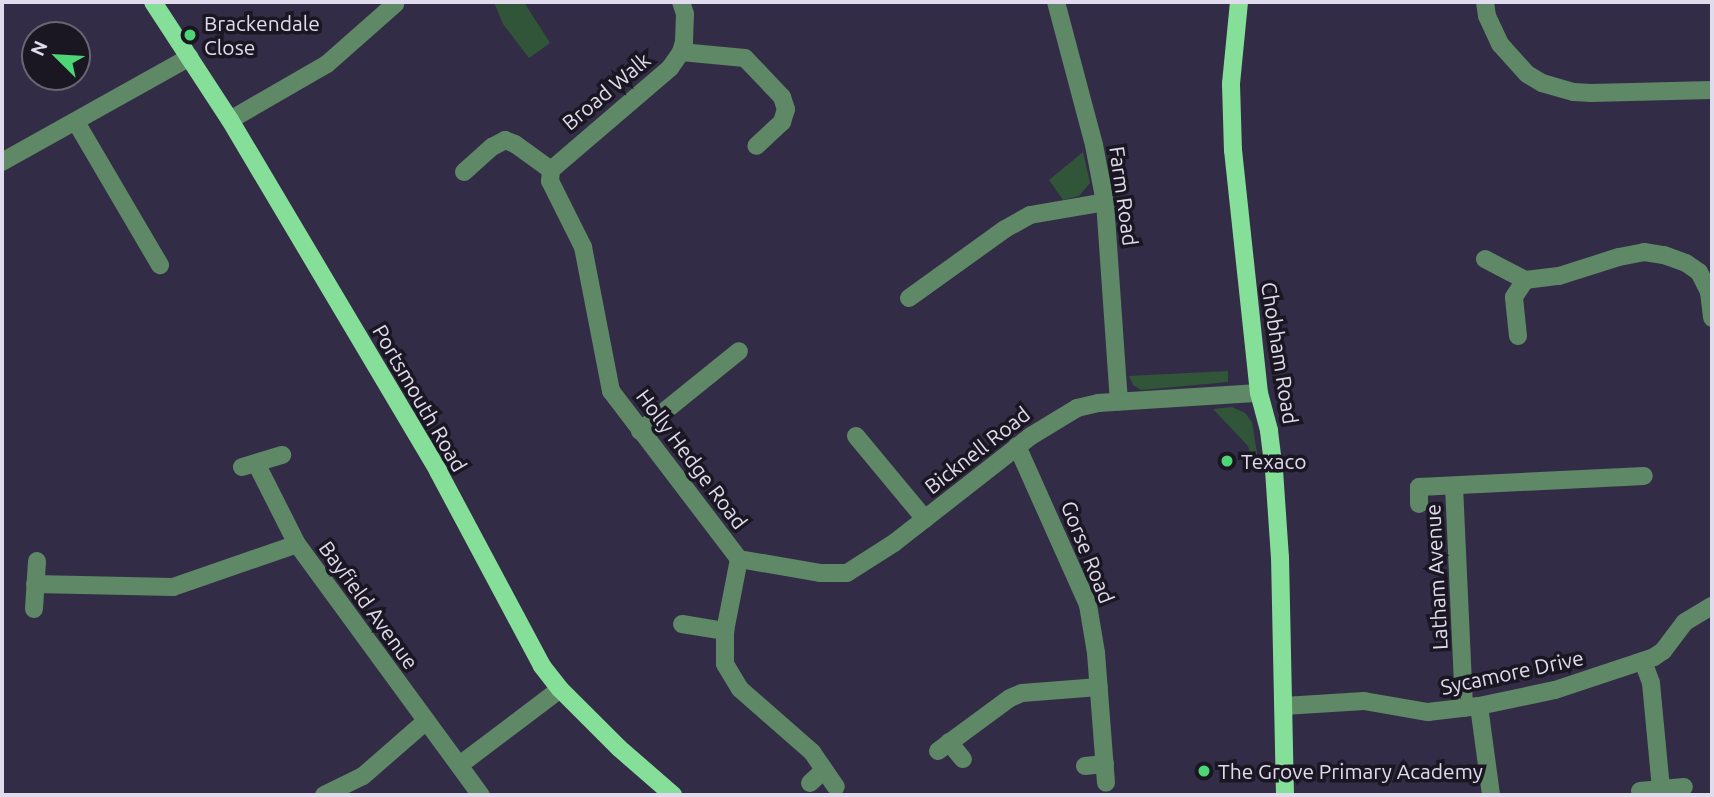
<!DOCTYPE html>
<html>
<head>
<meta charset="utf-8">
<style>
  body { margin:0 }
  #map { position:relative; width:1714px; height:797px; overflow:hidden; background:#332c46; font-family:Ubuntu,sans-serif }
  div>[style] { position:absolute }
  .green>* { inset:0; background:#315539 }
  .minor>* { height:18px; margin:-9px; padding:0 9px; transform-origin:9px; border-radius:9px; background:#5e8866 }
  .major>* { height:18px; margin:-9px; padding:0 9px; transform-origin:9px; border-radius:9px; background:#85df99 }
  .dots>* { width:19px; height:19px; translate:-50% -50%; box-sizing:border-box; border:4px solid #1a1722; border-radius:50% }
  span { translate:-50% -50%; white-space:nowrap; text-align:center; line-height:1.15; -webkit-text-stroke:7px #1a1722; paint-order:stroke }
  .poi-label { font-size:21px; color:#e0dced }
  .left { translate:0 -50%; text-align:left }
  .street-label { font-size:21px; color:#e0dced }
  .frame { position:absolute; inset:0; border:4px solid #e0dced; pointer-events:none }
  .north { position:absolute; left:21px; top:21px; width:70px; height:70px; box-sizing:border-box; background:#1a1722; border:2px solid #696673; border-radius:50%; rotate:294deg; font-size:19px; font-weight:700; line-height:28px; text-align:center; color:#e0dced }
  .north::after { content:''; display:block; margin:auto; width:24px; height:32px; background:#4dd676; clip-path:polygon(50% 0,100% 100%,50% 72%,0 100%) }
</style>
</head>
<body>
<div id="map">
  <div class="green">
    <i style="clip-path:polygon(494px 2px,524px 2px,550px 43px,529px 58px,503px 24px)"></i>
    <i style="clip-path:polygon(1083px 152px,1090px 183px,1079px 196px,1063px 200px,1049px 180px)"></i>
    <i style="clip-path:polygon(1228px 371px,1228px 382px,1141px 390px,1133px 385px,1129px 376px)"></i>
    <i style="clip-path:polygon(1232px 407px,1245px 413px,1252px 422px,1259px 466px,1252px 459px,1248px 446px,1213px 409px)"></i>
  </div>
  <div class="minor">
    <i style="left:1056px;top:2px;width:148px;rotate:75.1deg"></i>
    <i style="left:1094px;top:145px;width:58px;rotate:79.1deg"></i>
    <i style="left:1105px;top:202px;width:200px;rotate:86deg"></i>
    <i style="left:1485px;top:2px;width:14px;rotate:82deg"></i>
    <i style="left:1487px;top:16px;width:31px;rotate:65deg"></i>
    <i style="left:1500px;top:44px;width:40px;rotate:48deg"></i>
    <i style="left:1527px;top:74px;width:17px;rotate:31deg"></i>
    <i style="left:1542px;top:83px;width:33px;rotate:16deg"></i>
    <i style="left:1574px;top:92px;width:17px;rotate:3deg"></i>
    <i style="left:1591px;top:93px;width:121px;rotate:-1.4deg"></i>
    <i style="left:681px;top:52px;width:64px;rotate:5.4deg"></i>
    <i style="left:745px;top:58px;width:54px;rotate:46.5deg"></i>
    <i style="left:782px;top:97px;width:13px;rotate:72deg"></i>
    <i style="left:786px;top:109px;width:14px;rotate:107deg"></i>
    <i style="left:782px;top:122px;width:35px;rotate:137deg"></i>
    <i style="left:230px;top:120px;width:112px;rotate:-30deg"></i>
    <i style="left:327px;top:64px;width:91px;rotate:-41.4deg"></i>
    <i style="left:76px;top:122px;width:166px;rotate:59.6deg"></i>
    <i style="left:2px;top:162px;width:215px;rotate:-29.2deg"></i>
    <i style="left:551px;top:170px;width:11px;rotate:95deg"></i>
    <i style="left:550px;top:181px;width:74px;rotate:63.4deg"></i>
    <i style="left:583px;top:247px;width:147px;rotate:79deg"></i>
    <i style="left:611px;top:391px;width:211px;rotate:52.7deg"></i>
    <i style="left:551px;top:170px;width:157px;rotate:-40.6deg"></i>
    <i style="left:670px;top:68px;width:19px;rotate:-55deg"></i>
    <i style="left:681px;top:52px;width:10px;rotate:-73deg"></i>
    <i style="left:684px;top:42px;width:28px;rotate:-88deg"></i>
    <i style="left:685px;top:14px;width:13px;rotate:-108deg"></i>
    <i style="left:464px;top:172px;width:38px;rotate:-42deg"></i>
    <i style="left:492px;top:147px;width:15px;rotate:-28deg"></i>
    <i style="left:505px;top:140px;width:11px;rotate:22deg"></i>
    <i style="left:515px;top:144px;width:44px;rotate:35.8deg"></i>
    <i style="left:1485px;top:259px;width:45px;rotate:27.7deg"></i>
    <i style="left:1525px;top:280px;width:34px;rotate:-7deg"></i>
    <i style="left:1559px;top:276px;width:63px;rotate:-17.6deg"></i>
    <i style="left:1619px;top:257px;width:25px;rotate:-11deg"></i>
    <i style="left:1644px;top:252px;width:20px;rotate:9deg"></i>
    <i style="left:1664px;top:255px;width:23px;rotate:20deg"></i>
    <i style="left:1686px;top:263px;width:16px;rotate:35deg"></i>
    <i style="left:1699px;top:272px;width:22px;rotate:63deg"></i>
    <i style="left:1709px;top:292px;width:26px;rotate:83deg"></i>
    <i style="left:909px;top:298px;width:118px;rotate:-35.7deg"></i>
    <i style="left:1005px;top:229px;width:29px;rotate:-29deg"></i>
    <i style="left:1030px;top:215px;width:76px;rotate:-9.8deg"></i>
    <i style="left:1518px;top:336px;width:39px;rotate:-96deg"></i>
    <i style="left:1514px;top:297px;width:20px;rotate:-57deg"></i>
    <i style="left:640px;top:431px;width:127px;rotate:-38.9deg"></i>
    <i style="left:856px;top:436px;width:108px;rotate:50.3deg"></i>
    <i style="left:1017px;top:446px;width:174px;rotate:65.9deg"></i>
    <i style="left:1088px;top:605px;width:49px;rotate:80.5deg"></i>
    <i style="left:1096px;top:653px;width:130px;rotate:85.6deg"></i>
    <i style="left:256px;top:463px;width:91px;rotate:63.2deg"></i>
    <i style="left:297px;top:544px;width:311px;rotate:53.8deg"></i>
    <i style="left:242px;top:467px;width:42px;rotate:-16.7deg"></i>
    <i style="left:1454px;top:486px;width:222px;rotate:87.4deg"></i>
    <i style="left:1419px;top:504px;width:17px;rotate:-90deg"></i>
    <i style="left:1419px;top:487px;width:225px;rotate:-2.8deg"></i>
    <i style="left:739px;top:559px;width:82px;rotate:9.8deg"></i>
    <i style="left:820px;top:573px;width:27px"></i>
    <i style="left:847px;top:573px;width:56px;rotate:-32.6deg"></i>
    <i style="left:894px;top:543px;width:174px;rotate:-38deg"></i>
    <i style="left:1031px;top:436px;width:54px;rotate:-31.3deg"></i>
    <i style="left:1077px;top:408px;width:22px;rotate:-13deg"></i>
    <i style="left:1098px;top:403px;width:161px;rotate:-3.6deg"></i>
    <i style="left:739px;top:559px;width:73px;rotate:101deg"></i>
    <i style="left:725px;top:631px;width:33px;rotate:90deg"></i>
    <i style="left:725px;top:664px;width:29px;rotate:59deg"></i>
    <i style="left:740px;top:689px;width:96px;rotate:41.2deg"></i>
    <i style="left:812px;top:752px;width:42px;rotate:55.6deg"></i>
    <i style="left:35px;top:584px;width:138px;rotate:1.2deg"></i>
    <i style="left:173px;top:587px;width:131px;rotate:-19.1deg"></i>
    <i style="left:34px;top:609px;width:48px;rotate:-86.4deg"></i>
    <i style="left:682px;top:624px;width:44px;rotate:9.2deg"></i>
    <i style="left:1643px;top:661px;width:23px;rotate:70deg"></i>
    <i style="left:1651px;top:683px;width:106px;rotate:84.6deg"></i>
    <i style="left:1284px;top:706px;width:80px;rotate:-3.6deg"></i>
    <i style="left:1364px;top:701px;width:65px;rotate:9.8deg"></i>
    <i style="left:1428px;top:712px;width:51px;rotate:-6.7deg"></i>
    <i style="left:1479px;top:706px;width:78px;rotate:-11.9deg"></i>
    <i style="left:1555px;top:690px;width:104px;rotate:-18.4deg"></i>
    <i style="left:1654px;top:657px;width:11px;rotate:-34deg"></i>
    <i style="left:1663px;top:651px;width:36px;rotate:-53deg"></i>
    <i style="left:1685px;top:622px;width:31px;rotate:-31deg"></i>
    <i style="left:1479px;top:706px;width:90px;rotate:82.3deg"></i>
    <i style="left:949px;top:742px;width:22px;rotate:51deg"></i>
    <i style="left:938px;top:751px;width:89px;rotate:-36.4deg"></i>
    <i style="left:1010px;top:698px;width:13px;rotate:-23deg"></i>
    <i style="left:1022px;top:693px;width:77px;rotate:-4.5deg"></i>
    <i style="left:461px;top:764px;width:124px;rotate:-37.1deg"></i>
    <i style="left:1085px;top:766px;width:20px;rotate:-6deg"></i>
    <i style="left:810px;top:783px;width:18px;rotate:-43deg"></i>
    <i style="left:1640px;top:791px;width:44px;rotate:-5.2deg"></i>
    <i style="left:324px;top:795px;width:43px;rotate:-26deg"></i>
    <i style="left:363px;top:776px;width:82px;rotate:-41.1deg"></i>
  </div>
  <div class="major">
    <i style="left:153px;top:2px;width:141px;rotate:56.9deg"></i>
    <i style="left:230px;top:120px;width:408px;rotate:59.3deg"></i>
    <i style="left:438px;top:471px;width:221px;rotate:61.9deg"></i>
    <i style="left:542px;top:666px;width:29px;rotate:52deg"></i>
    <i style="left:560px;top:689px;width:83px;rotate:45deg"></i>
    <i style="left:619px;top:748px;width:72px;rotate:41deg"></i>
    <i style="left:1239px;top:2px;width:82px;rotate:95.6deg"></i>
    <i style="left:1231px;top:84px;width:66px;rotate:88.3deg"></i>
    <i style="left:1233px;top:150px;width:244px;rotate:83.9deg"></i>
    <i style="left:1259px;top:393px;width:39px;rotate:75deg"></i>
    <i style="left:1269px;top:431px;width:39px;rotate:83deg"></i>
    <i style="left:1274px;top:470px;width:87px;rotate:86.1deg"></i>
    <i style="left:1280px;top:557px;width:238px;rotate:88.8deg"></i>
  </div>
  <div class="dots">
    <i style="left:190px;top:35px;background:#4dd676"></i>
    <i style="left:1227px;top:461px;background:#4dd676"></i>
    <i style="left:1204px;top:771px;background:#4dd676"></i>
  </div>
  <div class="poi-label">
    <span class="left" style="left:204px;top:35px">Brackendale<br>Close</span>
    <span class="left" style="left:1241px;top:461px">Texaco</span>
    <span class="left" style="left:1218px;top:771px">The Grove Primary Academy</span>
  </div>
  <div class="street-label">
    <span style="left:606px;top:91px;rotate:-40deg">Broad Walk</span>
    <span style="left:1124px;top:196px;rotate:82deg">Farm Road</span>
    <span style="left:1280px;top:353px;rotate:81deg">Chobham Road</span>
    <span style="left:420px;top:398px;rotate:60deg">Portsmouth Road</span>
    <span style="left:977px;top:450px;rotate:-38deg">Bicknell Road</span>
    <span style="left:692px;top:459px;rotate:53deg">Holly Hedge Road</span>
    <span style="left:1088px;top:552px;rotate:68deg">Gorse Road</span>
    <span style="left:1436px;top:577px;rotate:-93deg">Latham Avenue</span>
    <span style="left:369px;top:605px;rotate:54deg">Bayfield Avenue</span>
    <span style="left:1512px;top:672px;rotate:-12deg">Sycamore Drive</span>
  </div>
  <div class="frame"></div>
  <div class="north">N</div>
</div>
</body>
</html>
